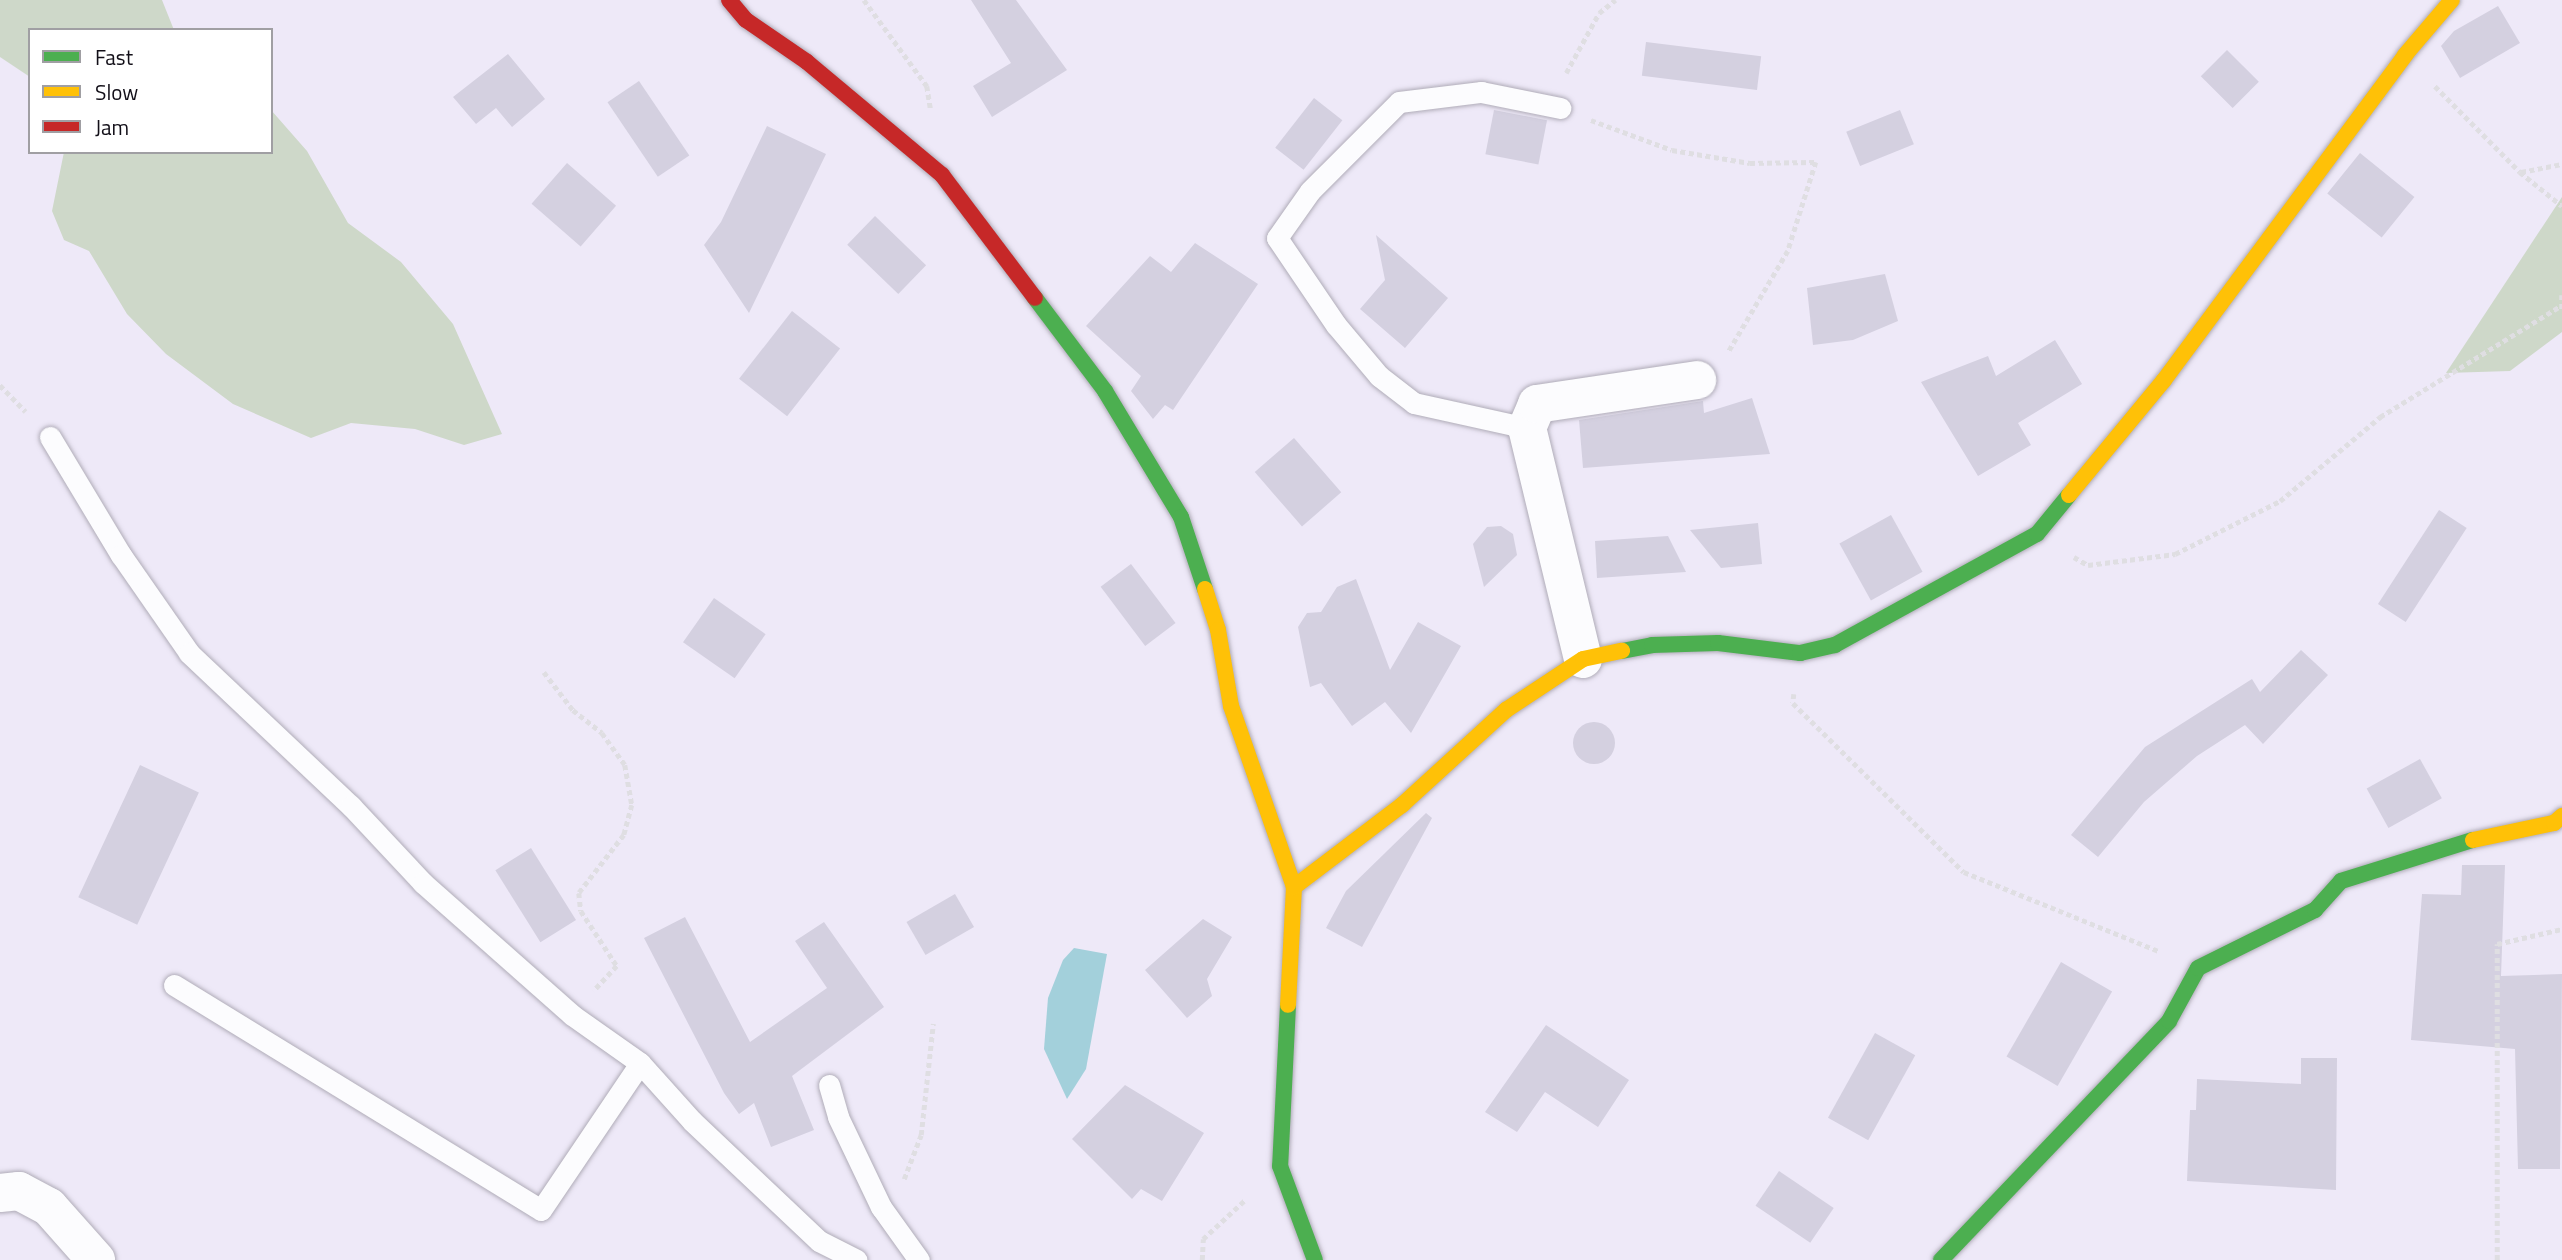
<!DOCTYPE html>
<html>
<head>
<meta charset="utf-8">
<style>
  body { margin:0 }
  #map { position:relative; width:2562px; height:1260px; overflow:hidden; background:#eee9f8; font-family:"Titillium Web",sans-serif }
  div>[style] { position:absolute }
  .green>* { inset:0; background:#ced8c9 }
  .water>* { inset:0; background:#a3d0db }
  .building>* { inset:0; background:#d4d0e0; transform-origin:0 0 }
  .round { border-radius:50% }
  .path>* { height:4.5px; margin-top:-2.25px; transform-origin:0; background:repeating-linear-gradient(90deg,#dfdee2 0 5px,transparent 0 8.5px) }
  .roads { filter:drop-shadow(0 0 2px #b0acb8) drop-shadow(0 0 2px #b0acb8) }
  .lane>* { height:21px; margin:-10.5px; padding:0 10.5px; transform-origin:10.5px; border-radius:10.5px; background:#fcfcfe }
  .street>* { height:38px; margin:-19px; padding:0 19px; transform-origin:19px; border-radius:19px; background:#fcfcfe }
  .fast>* { height:16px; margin:-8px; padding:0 8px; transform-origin:8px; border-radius:8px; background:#4caf50 }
  .slow>* { height:16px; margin:-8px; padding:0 8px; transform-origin:8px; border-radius:8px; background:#ffc107 }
  .jam>* { height:16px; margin:-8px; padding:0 8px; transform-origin:8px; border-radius:8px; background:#c62828 }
  span { translate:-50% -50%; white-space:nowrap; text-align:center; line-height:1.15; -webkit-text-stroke:5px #fff; paint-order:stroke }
  .legend { position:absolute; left:28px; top:28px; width:245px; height:126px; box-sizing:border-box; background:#fff; border:2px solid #a09fa3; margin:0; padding:9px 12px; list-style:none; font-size:21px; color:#120f18 }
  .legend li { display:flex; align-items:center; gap:14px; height:35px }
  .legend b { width:35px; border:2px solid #a09fa3 }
</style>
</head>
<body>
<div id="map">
  <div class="green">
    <i style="clip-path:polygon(0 0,162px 0,174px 30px,30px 30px,30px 77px,0 57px)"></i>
    <i style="clip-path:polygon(271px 110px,307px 151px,348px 223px,401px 262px,453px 324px,502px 434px,464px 445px,415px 429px,351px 423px,311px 438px,233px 404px,166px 354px,127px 314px,89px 251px,64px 240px,52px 211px,64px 152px,271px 152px)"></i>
    <i style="clip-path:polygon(2562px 197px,2562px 332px,2510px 371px,2446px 373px)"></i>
  </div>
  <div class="water">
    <i style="clip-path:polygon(1074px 948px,1107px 954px,1086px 1069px,1067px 1099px,1044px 1049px,1048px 998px,1063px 960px)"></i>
  </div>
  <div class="building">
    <i style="clip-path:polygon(971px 0,1016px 0,1067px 70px,992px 117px,973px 86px,1011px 63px)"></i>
    <i style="clip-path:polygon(2498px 6px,2520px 43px,2460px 78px,2441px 46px,2454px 31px)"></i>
    <i style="left:1646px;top:42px;width:116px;height:34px;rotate:7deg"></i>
    <i style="left:2227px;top:50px;width:45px;height:37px;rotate:45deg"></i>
    <i style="clip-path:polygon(508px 54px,545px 99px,512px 127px,496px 108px,476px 124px,453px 97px)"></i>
    <i style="left:639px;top:81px;width:90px;height:38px;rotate:56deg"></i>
    <i style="left:1314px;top:98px;width:36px;height:63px;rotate:38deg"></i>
    <i style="left:1494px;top:110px;width:54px;height:45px;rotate:11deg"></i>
    <i style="left:1900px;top:110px;width:37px;height:58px;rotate:68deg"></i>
    <i style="clip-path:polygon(767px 126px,826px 154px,749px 313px,704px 245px,721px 222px)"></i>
    <i style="left:2360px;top:153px;width:70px;height:52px;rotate:39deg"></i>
    <i style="left:567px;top:163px;width:65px;height:54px;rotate:41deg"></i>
    <i style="left:875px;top:216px;width:71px;height:40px;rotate:44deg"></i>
    <i style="clip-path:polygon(1376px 235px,1448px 298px,1405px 348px,1360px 309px,1385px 280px)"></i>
    <i style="clip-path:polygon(1195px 243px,1258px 284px,1173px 410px,1165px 405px,1153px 419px,1131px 391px,1141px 376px,1086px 326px,1150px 256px,1171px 272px)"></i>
    <i style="clip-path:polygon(1885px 274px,1898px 321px,1853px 340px,1813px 345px,1807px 288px)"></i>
    <i style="left:792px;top:311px;width:61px;height:86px;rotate:38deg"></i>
    <i style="clip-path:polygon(2055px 340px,2082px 384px,2018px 423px,2031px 445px,1978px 476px,1921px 382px,1988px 356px,1996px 376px)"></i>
    <i style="clip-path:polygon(1752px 398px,1770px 454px,1583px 468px,1579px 420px,1703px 401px,1704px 413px)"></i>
    <i style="left:1294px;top:438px;width:72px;height:52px;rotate:49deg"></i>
    <i style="left:2439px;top:510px;width:33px;height:112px;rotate:33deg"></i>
    <i style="left:1891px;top:515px;width:65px;height:59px;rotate:61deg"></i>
    <i style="clip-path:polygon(1758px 523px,1762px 564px,1721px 568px,1690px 530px)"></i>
    <i style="clip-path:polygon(1501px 526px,1513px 534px,1517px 555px,1484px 587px,1473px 544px,1487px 527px)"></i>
    <i style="clip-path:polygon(1668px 536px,1686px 572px,1597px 578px,1595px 541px)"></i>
    <i style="left:1131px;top:564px;width:74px;height:38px;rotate:53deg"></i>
    <i style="clip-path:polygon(1356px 579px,1390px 670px,1418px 622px,1461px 646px,1411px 733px,1385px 702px,1352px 726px,1321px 683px,1310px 687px,1298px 627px,1307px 613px,1321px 612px,1337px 587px)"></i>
    <i style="left:714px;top:598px;width:63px;height:54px;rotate:35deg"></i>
    <i style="clip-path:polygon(2301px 650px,2328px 675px,2263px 744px,2245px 725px,2197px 756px,2144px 802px,2098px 857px,2071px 835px,2145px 747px,2252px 679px,2260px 692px)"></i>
    <i class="round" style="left:1573px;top:722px;width:42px;height:42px"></i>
    <i style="left:2420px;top:759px;width:45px;height:61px;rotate:61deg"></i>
    <i style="left:140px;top:765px;width:65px;height:146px;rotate:25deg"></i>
    <i style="clip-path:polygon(1426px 813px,1432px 818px,1362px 947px,1326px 928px,1346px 891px)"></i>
    <i style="left:531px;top:848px;width:85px;height:42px;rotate:58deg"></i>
    <i style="clip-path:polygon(2462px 865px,2505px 865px,2501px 976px,2562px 974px,2560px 1169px,2518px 1169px,2515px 1049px,2411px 1040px,2422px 894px,2461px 895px)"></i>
    <i style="left:955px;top:894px;width:38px;height:56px;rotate:60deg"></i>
    <i style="clip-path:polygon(685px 917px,750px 1042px,827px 988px,795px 941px,824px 922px,884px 1007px,792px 1076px,814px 1130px,771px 1147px,754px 1103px,739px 1114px,724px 1093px,644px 938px)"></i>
    <i style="clip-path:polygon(1203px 919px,1232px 937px,1207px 979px,1212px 996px,1187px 1018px,1145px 970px)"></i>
    <i style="left:2061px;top:962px;width:59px;height:109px;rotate:30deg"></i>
    <i style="clip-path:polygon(1546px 1025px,1629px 1080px,1598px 1127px,1545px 1092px,1517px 1132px,1485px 1112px)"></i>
    <i style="left:1875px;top:1033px;width:46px;height:97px;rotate:29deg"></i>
    <i style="clip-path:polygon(2301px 1058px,2337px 1058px,2336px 1190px,2187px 1181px,2190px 1110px,2196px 1110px,2197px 1079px,2301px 1084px)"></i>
    <i style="clip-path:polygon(1125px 1085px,1204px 1133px,1162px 1201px,1141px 1189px,1132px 1199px,1072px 1139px)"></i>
    <i style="left:1779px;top:1171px;width:66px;height:42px;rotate:34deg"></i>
  </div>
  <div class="path">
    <i style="left:864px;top:0;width:107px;rotate:53.8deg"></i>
    <i style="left:927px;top:86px;width:24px;rotate:81deg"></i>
    <i style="left:1566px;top:73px;width:68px;rotate:-61.2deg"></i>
    <i style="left:1599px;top:13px;width:21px;rotate:-39deg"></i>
    <i style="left:2435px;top:86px;width:121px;rotate:45.3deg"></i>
    <i style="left:2520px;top:172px;width:54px;rotate:39deg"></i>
    <i style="left:1591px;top:120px;width:86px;rotate:20.3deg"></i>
    <i style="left:1672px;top:150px;width:79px;rotate:9.5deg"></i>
    <i style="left:1750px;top:163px;width:66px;rotate:-0.9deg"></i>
    <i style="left:1816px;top:162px;width:93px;rotate:107.5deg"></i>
    <i style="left:1788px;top:251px;width:116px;rotate:120.5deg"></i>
    <i style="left:2521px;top:172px;width:42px;rotate:-11deg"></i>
    <i style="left:2562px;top:295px;width:15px;rotate:90deg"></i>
    <i style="left:0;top:385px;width:37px;rotate:46deg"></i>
    <i style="left:2074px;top:557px;width:16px;rotate:30deg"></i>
    <i style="left:2088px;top:565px;width:88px;rotate:-7.2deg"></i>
    <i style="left:2175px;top:554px;width:118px;rotate:-26.8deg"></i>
    <i style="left:2280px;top:501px;width:131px;rotate:-40deg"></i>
    <i style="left:2380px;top:417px;width:210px;rotate:-31.6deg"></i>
    <i style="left:544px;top:672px;width:48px;rotate:52.7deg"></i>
    <i style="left:573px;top:710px;width:37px;rotate:38deg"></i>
    <i style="left:602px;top:733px;width:39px;rotate:54deg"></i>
    <i style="left:625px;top:765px;width:41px;rotate:80.1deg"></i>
    <i style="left:632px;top:805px;width:31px;rotate:105deg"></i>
    <i style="left:624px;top:835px;width:73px;rotate:127.8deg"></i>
    <i style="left:579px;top:893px;width:18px;rotate:84deg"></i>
    <i style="left:581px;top:911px;width:66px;rotate:56.8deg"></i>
    <i style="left:617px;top:966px;width:34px;rotate:133deg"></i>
    <i style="left:1794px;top:694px;width:9px;rotate:96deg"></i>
    <i style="left:1793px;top:703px;width:240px;rotate:44.7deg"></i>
    <i style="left:1964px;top:872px;width:210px;rotate:22.1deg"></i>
    <i style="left:904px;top:1179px;width:47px;rotate:-68.9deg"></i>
    <i style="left:921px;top:1135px;width:112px;rotate:-83.8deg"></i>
    <i style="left:1202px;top:1260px;width:21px;rotate:-87deg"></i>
    <i style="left:1203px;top:1239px;width:59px;rotate:-42.9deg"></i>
    <i style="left:2497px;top:1260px;width:316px;rotate:-90deg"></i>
    <i style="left:2497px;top:944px;width:67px;rotate:-13deg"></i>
  </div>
  <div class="roads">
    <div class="lane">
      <i style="left:1527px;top:428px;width:116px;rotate:-167.5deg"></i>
      <i style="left:1414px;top:403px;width:44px;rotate:-142.4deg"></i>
      <i style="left:1379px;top:376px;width:67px;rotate:-130.1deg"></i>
      <i style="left:1336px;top:325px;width:105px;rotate:-124.1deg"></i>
      <i style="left:1277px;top:238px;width:57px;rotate:-54.9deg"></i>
      <i style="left:1310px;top:191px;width:126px;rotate:-45deg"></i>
      <i style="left:1399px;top:102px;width:83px;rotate:-7deg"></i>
      <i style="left:1481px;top:92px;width:81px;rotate:11.4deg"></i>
      <i style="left:50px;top:437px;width:138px;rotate:59deg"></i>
      <i style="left:121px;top:555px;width:119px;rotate:55.2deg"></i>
      <i style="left:189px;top:653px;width:223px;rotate:43.4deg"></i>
      <i style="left:351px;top:806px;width:105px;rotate:46.9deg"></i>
      <i style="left:423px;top:883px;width:199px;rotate:41.5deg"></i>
      <i style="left:572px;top:1015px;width:83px;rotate:35.2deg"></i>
      <i style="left:640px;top:1063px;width:78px;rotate:48.1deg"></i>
      <i style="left:692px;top:1121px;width:175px;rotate:43.4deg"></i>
      <i style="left:819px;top:1241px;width:42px;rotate:26.6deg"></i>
      <i style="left:174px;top:985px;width:430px;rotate:31.5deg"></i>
      <i style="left:541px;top:1210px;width:177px;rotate:-56deg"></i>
      <i style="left:829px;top:1085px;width:33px;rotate:74deg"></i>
      <i style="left:838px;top:1117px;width:100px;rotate:64.5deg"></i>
      <i style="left:881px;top:1207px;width:65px;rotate:54.4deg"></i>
    </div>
    <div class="street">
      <i style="left:1583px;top:659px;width:238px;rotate:-103.6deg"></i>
      <i style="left:1527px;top:428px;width:26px;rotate:-67deg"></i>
      <i style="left:1537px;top:404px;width:162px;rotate:-8.5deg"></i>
      <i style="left:0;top:1193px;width:19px;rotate:-6deg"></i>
      <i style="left:19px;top:1191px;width:34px;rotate:28deg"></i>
      <i style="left:49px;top:1207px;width:71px;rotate:48.4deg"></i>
    </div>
    <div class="fast">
      <i style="left:1035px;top:298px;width:116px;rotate:53deg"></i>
      <i style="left:1105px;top:391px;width:147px;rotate:58.9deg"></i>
      <i style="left:1181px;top:517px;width:76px;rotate:71.6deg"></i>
      <i style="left:1622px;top:651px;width:31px;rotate:-11deg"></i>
      <i style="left:1652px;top:645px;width:66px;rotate:-1.7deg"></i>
      <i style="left:1718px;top:643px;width:83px;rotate:7deg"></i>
      <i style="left:1800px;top:653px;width:36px;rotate:-13deg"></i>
      <i style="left:1835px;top:645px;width:230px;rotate:-28.8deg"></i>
      <i style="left:2037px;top:534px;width:50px;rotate:-50.6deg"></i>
      <i style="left:1288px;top:1005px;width:161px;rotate:92.8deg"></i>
      <i style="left:1280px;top:1166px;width:100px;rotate:69.6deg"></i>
      <i style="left:1941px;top:1260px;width:330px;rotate:-46.3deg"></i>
      <i style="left:2169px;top:1021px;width:60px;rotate:-61.3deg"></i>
      <i style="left:2198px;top:968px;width:131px;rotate:-26.4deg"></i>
      <i style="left:2315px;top:910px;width:39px;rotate:-48deg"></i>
      <i style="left:2341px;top:881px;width:138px;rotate:-17.3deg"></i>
    </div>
    <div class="slow">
      <i style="left:2069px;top:495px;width:149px;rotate:-50.4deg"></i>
      <i style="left:2164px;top:380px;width:405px;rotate:-53.4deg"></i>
      <i style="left:2405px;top:55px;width:72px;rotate:-49.5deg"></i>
      <i style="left:1205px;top:589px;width:43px;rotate:72.4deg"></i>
      <i style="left:1218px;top:630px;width:77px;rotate:80.3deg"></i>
      <i style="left:1231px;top:706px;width:192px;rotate:70.8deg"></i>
      <i style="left:1294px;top:887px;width:118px;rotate:92.9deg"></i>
      <i style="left:2473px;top:840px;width:83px;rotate:-11.9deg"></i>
      <i style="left:2554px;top:823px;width:11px;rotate:-41deg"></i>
      <i style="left:1294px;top:887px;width:136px;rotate:-37.2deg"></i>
      <i style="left:1402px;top:805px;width:141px;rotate:-42.4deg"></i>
      <i style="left:1506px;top:710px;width:92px;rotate:-33.5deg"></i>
      <i style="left:1583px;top:659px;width:40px;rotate:-12deg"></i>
    </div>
    <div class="jam">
      <i style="left:729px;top:0;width:26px;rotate:50deg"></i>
      <i style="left:746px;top:20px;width:74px;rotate:34.5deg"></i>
      <i style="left:807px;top:62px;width:176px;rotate:39.9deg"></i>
      <i style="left:942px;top:175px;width:154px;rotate:52.9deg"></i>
    </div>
  </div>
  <ul class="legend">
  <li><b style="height:9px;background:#4caf50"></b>Fast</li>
  <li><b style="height:9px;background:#ffc107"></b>Slow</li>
  <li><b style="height:9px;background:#c62828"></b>Jam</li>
  </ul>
</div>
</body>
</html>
